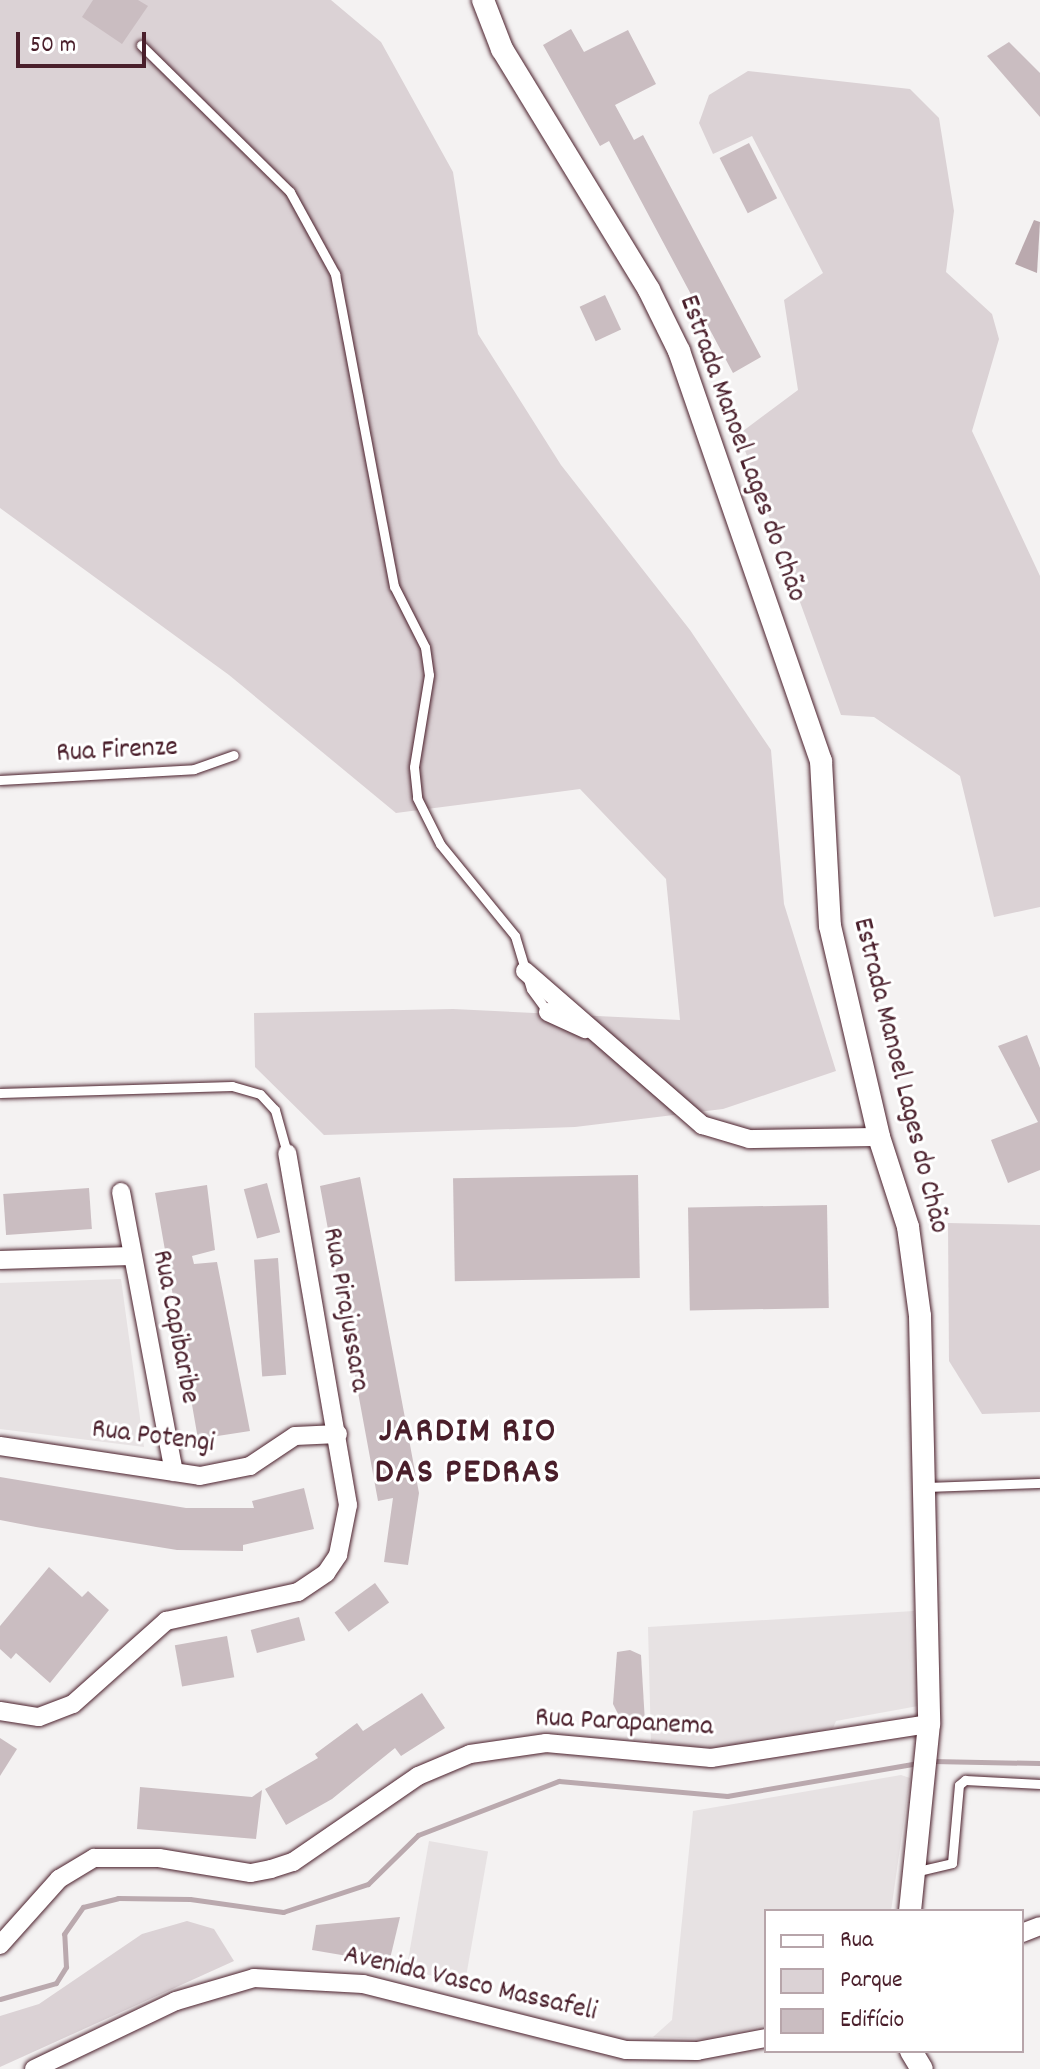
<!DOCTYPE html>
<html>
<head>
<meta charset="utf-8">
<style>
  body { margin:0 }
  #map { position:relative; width:1040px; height:2069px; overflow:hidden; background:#f4f2f2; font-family:Dekko,sans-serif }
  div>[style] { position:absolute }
  .built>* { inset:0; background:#e7e2e3; transform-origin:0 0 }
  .green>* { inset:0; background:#dbd2d5 }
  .water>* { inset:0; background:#baa9ae }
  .stream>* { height:5px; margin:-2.5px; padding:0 2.5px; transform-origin:2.5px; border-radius:2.5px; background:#baa9ae }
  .building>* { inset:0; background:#cabdc1; transform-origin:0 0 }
  .roads { filter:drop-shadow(0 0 2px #4a1f2b) drop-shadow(0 0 2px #4a1f2b) }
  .service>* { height:9px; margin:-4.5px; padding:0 4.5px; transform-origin:4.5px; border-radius:4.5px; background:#fff }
  .minor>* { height:18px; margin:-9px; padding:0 9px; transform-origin:9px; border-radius:9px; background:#fff }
  .tertiary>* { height:22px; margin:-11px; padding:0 11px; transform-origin:11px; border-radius:11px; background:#fff }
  span { translate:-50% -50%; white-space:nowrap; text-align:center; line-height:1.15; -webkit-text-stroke:6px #fff; paint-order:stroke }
  .street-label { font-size:28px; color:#4a1f2b }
  .district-label { font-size:36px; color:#4a1f2b; font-weight:700; letter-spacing:2px }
  .legend { position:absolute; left:764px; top:1909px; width:260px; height:144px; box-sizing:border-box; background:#fff; border:2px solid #b7a5aa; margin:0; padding:10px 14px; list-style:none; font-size:24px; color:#4a1f2b }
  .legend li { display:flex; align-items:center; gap:16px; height:40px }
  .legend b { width:40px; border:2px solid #b7a5aa }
  .scale { position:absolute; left:16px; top:32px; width:130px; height:36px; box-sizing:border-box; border:4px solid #4a1f2b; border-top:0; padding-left:10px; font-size:24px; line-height:28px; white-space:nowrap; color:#4a1f2b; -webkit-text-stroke:6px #fff; paint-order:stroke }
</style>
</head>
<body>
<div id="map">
  <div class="built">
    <i style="clip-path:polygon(121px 1279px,144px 1447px,0 1429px,0 1283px)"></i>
    <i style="clip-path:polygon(914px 1611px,918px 1706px,836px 1721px,833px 1728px,743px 1751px,651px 1743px,648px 1627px)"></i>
    <i style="clip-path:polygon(901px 1775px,910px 1778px,891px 1911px,766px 1911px,766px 2025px,705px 2039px,653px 2037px,672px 2020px,693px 1811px)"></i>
    <i style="left:429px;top:1841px;width:60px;height:132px;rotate:10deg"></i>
  </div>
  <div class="green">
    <i style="clip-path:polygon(0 0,331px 0,381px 42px,453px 172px,478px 334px,561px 465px,690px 630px,771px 750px,784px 904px,836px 1071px,723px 1109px,575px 1127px,324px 1135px,255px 1067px,254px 1013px,453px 1009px,680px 1020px,666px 879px,580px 789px,396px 813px,229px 675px,0 508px)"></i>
    <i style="clip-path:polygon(748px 71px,910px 89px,939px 118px,954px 211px,946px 272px,992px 314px,999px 339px,972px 431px,1040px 576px,1040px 907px,994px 917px,960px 776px,874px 717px,841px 715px,739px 434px,798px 390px,784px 300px,823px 273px,752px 136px,713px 154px,699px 123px,709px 95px)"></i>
    <i style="clip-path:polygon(948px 1223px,1040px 1225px,1040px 1412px,982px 1414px,949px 1361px)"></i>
    <i style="clip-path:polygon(187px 1921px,214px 1929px,234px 1961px,0 2067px,0 2016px,39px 2004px,142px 1934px)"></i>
  </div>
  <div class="water">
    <i style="clip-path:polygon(1034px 220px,1040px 222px,1037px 273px,1015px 264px)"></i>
  </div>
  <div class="stream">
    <i style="left:932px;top:1761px;width:108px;rotate:1.1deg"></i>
    <i style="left:0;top:1999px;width:58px;rotate:-15.9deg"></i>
    <i style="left:56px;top:1983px;width:19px;rotate:-58deg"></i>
    <i style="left:66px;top:1967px;width:33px;rotate:-93deg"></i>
    <i style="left:64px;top:1934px;width:33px;rotate:-55deg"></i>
    <i style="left:83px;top:1907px;width:36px;rotate:-14deg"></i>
    <i style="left:118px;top:1898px;width:72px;rotate:0.8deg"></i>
    <i style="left:190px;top:1899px;width:94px;rotate:8deg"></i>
    <i style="left:283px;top:1912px;width:89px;rotate:-18.2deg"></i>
    <i style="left:368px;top:1884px;width:70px;rotate:-44.4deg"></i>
    <i style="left:418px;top:1835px;width:151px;rotate:-21deg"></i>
    <i style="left:559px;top:1781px;width:169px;rotate:5.1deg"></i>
    <i style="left:727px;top:1796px;width:194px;rotate:-9.8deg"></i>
  </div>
  <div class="building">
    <i style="clip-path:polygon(93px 0,138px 0,148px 6px,122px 44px,82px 17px)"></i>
    <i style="clip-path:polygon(571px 29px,584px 52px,628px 30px,656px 84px,615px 105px,634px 140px,643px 135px,761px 357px,733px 373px,609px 141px,600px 146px,543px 45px)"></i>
    <i style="clip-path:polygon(1009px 42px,1040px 73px,1040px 117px,987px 56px)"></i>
    <i style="left:749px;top:143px;width:62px;height:33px;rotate:63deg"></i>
    <i style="left:605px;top:295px;width:38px;height:28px;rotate:65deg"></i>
    <i style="clip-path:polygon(1027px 1035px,1040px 1068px,1040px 1170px,1008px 1183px,991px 1140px,1038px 1122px,998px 1046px)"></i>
    <i style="left:638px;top:1175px;width:103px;height:185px;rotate:89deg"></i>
    <i style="clip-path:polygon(360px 1177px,419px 1493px,408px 1565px,384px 1562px,393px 1498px,378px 1501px,320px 1186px)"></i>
    <i style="left:267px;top:1183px;width:51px;height:24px;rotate:75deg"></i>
    <i style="clip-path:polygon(207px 1185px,215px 1250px,192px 1256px,194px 1264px,217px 1262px,250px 1431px,198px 1439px,155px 1193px)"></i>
    <i style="left:89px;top:1188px;width:41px;height:86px;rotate:86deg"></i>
    <i style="left:827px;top:1205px;width:103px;height:139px;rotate:89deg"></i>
    <i style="left:278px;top:1258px;width:117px;height:24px;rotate:86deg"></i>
    <i style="clip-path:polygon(0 1477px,186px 1508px,254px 1508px,252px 1501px,304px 1488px,314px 1529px,243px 1545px,243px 1551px,177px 1550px,36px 1527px,0 1520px)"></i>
    <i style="clip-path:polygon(49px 1567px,82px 1597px,88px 1591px,109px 1610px,50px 1683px,16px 1653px,11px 1659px,0 1649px,0 1626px)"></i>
    <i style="left:375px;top:1583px;width:24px;height:50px;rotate:54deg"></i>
    <i style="left:299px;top:1617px;width:24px;height:50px;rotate:75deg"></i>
    <i style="left:227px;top:1636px;width:42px;height:53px;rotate:80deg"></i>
    <i style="clip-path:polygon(630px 1650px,641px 1655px,645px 1723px,622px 1722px,613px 1704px,617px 1652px)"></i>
    <i style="clip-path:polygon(422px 1693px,445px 1728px,401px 1756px,395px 1748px,332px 1799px,286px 1825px,265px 1789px,318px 1758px,315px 1754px,357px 1723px,363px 1731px)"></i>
    <i style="clip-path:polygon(0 1738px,17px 1749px,0 1776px)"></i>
    <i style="clip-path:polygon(140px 1787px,252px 1797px,262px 1790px,256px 1839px,137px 1829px)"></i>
    <i style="clip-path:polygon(400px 1917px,389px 1963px,312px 1950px,316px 1925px)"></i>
  </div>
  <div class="roads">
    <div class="service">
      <i style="left:141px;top:45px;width:209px;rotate:44.6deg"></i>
      <i style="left:290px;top:192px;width:94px;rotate:61.2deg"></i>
      <i style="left:335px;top:274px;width:318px;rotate:79.3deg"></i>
      <i style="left:394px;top:586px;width:68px;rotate:63.1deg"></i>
      <i style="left:425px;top:647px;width:28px;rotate:82deg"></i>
      <i style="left:429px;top:675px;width:93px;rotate:99.3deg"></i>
      <i style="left:414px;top:767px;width:31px;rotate:84deg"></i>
      <i style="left:417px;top:798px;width:51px;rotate:63.4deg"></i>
      <i style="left:440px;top:844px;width:119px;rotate:50.8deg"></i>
      <i style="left:515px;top:936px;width:55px;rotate:73.2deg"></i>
      <i style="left:531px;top:989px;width:29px;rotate:54deg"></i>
      <i style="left:0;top:780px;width:194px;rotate:-3.2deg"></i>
      <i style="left:194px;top:769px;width:42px;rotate:-19.3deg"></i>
      <i style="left:0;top:1093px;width:232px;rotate:-1.7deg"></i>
      <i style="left:232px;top:1086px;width:29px;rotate:16deg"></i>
      <i style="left:260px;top:1094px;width:22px;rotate:47deg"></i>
      <i style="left:275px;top:1110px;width:45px;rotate:74.4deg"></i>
      <i style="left:924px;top:1487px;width:116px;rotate:-2deg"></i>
      <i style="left:914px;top:1872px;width:39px;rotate:-13deg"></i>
      <i style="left:952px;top:1863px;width:78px;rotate:-84.9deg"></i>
      <i style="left:959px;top:1785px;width:8px;rotate:-40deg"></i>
      <i style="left:965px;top:1780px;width:75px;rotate:3.1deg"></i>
    </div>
    <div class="minor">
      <i style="left:525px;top:971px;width:235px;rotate:41deg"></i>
      <i style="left:702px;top:1125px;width:49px;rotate:16.6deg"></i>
      <i style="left:749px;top:1139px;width:130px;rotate:-0.9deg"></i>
      <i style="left:548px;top:1012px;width:41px;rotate:24.7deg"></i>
      <i style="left:121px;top:1192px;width:285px;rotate:79.3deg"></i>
      <i style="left:0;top:1260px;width:131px;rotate:-1.7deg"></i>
      <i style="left:0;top:1446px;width:202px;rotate:8.5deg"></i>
      <i style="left:200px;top:1476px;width:51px;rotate:-11.3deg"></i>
      <i style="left:250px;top:1466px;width:54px;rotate:-33.7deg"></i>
      <i style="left:295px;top:1436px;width:43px;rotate:-2.7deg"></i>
      <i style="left:0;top:1711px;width:39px;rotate:9deg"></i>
      <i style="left:39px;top:1717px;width:36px;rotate:-21deg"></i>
      <i style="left:73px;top:1704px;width:125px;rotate:-41.7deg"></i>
      <i style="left:166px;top:1621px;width:135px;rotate:-12.4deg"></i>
      <i style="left:298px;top:1592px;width:34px;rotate:-34deg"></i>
      <i style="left:326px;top:1573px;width:22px;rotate:-56deg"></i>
      <i style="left:338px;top:1555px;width:51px;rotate:-78.7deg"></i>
      <i style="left:348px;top:1505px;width:357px;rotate:-99.8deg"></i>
      <i style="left:1022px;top:1933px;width:19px;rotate:-21deg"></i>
      <i style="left:0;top:1945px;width:89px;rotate:-48.2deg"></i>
      <i style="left:59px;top:1879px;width:41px;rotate:-31deg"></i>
      <i style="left:94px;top:1858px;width:65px"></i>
      <i style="left:159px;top:1858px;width:93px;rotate:9.3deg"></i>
      <i style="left:251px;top:1873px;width:20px;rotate:-11deg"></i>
      <i style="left:271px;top:1869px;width:23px;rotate:-18deg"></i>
      <i style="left:293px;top:1862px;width:152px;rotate:-34.5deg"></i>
      <i style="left:418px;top:1776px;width:56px;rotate:-22.9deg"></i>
      <i style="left:470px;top:1754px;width:77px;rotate:-8.2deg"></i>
      <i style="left:546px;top:1743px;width:166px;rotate:5.2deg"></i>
      <i style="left:711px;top:1758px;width:221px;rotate:-8.9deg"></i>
      <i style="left:34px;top:2069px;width:157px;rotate:-25.6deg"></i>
      <i style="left:176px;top:2001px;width:81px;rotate:-16.4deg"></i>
      <i style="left:254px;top:1978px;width:109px;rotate:3.2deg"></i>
      <i style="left:363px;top:1984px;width:271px;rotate:14.1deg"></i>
      <i style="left:626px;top:2050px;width:71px;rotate:0.8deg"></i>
      <i style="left:697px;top:2051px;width:70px;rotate:-10.7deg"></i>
    </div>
    <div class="tertiary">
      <i style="left:483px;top:0;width:53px;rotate:68.8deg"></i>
      <i style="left:502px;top:49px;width:282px;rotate:58.6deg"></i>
      <i style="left:649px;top:290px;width:68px;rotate:63.8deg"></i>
      <i style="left:679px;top:351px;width:434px;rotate:70.9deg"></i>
      <i style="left:821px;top:761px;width:165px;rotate:86.9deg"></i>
      <i style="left:830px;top:926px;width:217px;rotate:76.9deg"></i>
      <i style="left:879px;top:1137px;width:95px;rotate:72.1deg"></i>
      <i style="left:908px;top:1227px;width:90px;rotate:82.3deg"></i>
      <i style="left:920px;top:1316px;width:408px;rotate:88.7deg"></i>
      <i style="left:929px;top:1724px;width:188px;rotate:95.8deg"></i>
      <i style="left:911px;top:2051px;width:21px;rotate:59deg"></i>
    </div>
  </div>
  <div class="street-label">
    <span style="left:741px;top:449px;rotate:70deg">Estrada Manoel Lages do Chão</span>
    <span style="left:117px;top:752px;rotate:-3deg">Rua Firenze</span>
    <span style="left:899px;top:1076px;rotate:76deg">Estrada Manoel Lages do Chão</span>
    <span style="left:344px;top:1310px;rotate:80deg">Rua Pirajussara</span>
    <span style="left:174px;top:1327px;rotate:79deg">Rua Capibaribe</span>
    <span style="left:153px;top:1438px;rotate:7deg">Rua Potengi</span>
    <span style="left:624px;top:1724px;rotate:3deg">Rua Parapanema</span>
    <span style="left:470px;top:1985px;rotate:13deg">Avenida Vasco Massafeli</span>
  </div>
  <div class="district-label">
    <span style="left:468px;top:1454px">JARDIM RIO<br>DAS PEDRAS</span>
  </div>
  <ul class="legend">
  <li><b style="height:10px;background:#fff"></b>Rua</li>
  <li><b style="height:22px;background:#dbd2d5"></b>Parque</li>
  <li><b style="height:22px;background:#cabdc1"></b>Edifício</li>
  </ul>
  <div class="scale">50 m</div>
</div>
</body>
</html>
